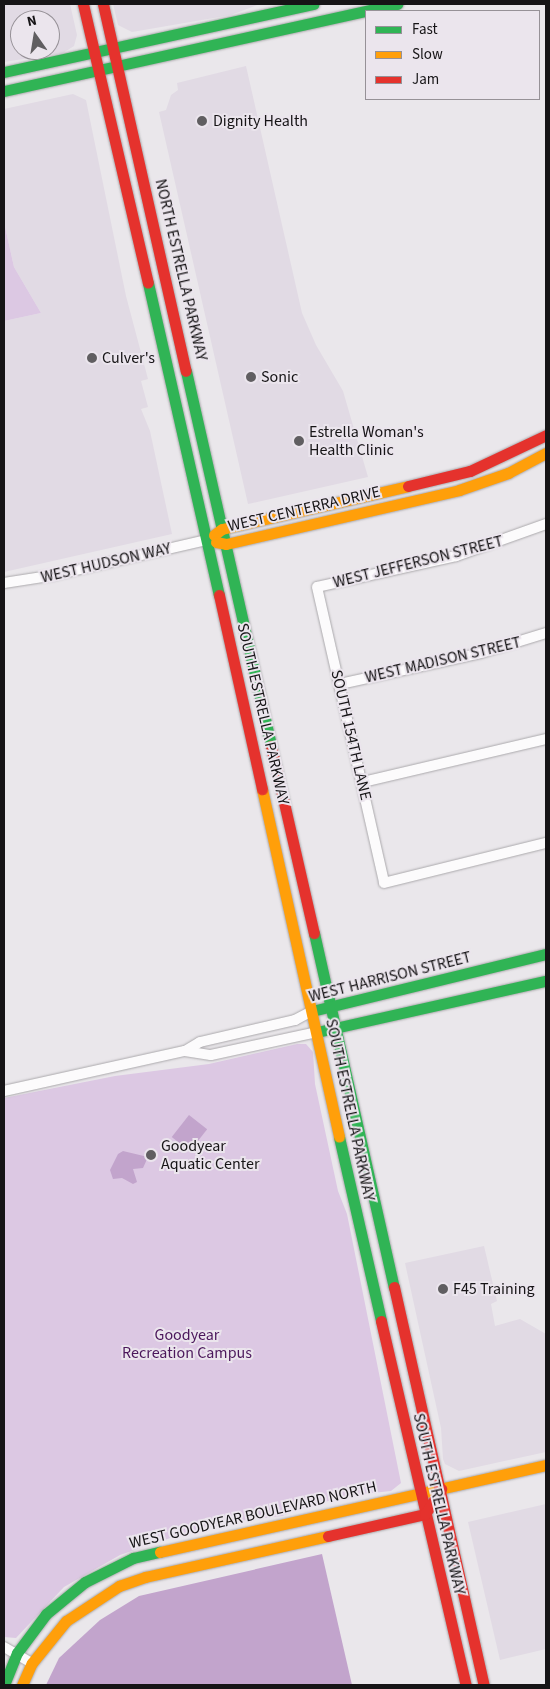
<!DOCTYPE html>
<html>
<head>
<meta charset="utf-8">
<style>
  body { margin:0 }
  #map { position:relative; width:550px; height:1689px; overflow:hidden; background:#eae7eb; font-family:"Source Sans 3",sans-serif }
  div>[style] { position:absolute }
  .built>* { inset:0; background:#e1dae4 }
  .green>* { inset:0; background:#dcc8e3 }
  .water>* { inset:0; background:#c2a4cc; transform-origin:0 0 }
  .roads { filter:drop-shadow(0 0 1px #aba9ac) drop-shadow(0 0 1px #aba9ac) }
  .street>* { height:10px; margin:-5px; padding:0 5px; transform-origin:5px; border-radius:5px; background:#fcfbfc }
  .fast>* { height:11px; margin:-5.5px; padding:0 5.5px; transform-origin:5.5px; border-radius:5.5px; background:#30b455 }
  .slow>* { height:11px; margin:-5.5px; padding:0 5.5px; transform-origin:5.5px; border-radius:5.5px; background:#ff9f0a }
  .jam>* { height:11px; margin:-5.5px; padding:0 5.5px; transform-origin:5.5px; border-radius:5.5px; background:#e5322d }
  .dots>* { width:14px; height:14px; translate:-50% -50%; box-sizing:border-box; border:2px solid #ebe5ed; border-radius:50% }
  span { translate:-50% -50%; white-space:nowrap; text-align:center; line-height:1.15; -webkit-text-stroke:4px #ebe5ed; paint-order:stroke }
  .poi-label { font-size:16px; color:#161416 }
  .left { translate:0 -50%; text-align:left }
  .street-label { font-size:16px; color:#161416 }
  .park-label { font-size:16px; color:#4b175b }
  .frame { position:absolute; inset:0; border:5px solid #161416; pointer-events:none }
  .legend { position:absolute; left:365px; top:10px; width:175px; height:90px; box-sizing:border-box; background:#ebe5ed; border:1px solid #969197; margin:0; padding:6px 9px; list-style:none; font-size:15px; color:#161416 }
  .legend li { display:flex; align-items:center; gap:10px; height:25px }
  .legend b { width:25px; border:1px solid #969197 }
  .north { position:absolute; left:10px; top:10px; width:50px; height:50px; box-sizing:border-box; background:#ebe5ed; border:1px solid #969197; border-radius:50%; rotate:347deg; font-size:14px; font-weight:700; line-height:20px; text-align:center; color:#161416 }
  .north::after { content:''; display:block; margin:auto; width:18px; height:22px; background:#605e61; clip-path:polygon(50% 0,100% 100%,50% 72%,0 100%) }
</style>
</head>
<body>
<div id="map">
  <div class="built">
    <i style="clip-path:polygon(evenodd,4px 4px,70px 4px,77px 35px,74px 46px,63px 53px,4px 62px,4px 4px,20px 20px,50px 20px,50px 50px,20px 50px,20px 20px)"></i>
    <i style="clip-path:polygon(113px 4px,260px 4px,231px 15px,132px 32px,118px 25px)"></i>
    <i style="clip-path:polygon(246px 66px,302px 313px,316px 345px,343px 391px,368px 477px,248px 504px,159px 112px,166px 110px,171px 95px,178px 90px,177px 83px)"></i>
    <i style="clip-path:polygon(73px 94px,86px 100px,126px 296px,148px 379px,141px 381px,148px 407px,141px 409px,150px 431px,172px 534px,4px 572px,4px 321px,41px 313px,14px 267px,4px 222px,4px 109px)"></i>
    <i style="clip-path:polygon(484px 1246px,497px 1301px,491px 1304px,495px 1326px,520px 1319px,546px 1334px,546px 1452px,459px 1471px,445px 1464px,443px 1459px,441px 1428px,405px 1263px)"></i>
    <i style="clip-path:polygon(546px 1504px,546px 1649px,500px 1660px,468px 1522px)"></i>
  </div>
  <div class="green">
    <i style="clip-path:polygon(4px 222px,14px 267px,41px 313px,4px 321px)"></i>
    <i style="clip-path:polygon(297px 1044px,306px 1044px,313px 1052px,315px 1084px,338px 1191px,347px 1214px,401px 1483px,391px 1491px,353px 1495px,308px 1506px,282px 1516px,239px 1521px,179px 1535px,120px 1555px,64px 1587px,16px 1638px,4px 1637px,4px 1098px,115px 1076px,209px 1064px)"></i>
  </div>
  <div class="water">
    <i style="left:189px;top:1115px;width:23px;height:28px;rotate:38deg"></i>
    <i style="clip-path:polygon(123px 1151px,148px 1157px,143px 1168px,133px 1169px,137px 1182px,133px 1184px,122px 1178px,113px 1179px,110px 1170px,118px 1154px)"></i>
    <i style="clip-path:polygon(322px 1554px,352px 1685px,46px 1685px,59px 1658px,100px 1620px,139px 1596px)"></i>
  </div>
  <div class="roads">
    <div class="street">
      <i style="left:546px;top:524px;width:96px;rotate:160.4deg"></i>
      <i style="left:456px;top:556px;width:142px;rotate:167.4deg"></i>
      <i style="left:317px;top:587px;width:303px;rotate:77.2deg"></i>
      <i style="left:384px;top:883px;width:167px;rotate:-13.9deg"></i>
      <i style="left:4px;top:583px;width:52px;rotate:-8.9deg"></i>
      <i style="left:55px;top:575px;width:156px;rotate:-13deg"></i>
      <i style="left:340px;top:684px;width:144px;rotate:-12.4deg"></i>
      <i style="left:481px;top:653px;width:68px;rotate:-17.1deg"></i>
      <i style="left:363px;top:782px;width:188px;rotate:-13.2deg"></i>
      <i style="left:185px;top:1051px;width:26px;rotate:9deg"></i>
      <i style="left:211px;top:1055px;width:108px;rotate:-12.2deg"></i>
      <i style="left:4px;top:1091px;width:185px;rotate:-12.5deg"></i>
      <i style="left:185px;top:1051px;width:17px;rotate:-31deg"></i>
      <i style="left:200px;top:1042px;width:98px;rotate:-13deg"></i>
      <i style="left:295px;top:1020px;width:19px;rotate:-28deg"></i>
      <i style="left:4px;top:1647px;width:32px;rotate:30deg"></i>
    </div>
    <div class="fast">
      <i style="left:4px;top:72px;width:317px;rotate:-12.4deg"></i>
      <i style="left:4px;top:91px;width:403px;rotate:-12.5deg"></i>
      <i style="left:148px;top:283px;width:320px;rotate:77.2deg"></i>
      <i style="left:186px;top:371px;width:385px;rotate:77.2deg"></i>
      <i style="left:314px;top:933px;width:363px;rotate:77.3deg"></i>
      <i style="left:312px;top:1011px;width:241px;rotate:-13.7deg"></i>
      <i style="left:317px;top:1032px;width:235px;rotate:-12.6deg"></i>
      <i style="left:339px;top:1137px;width:189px;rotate:77.1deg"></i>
      <i style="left:4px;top:1685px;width:35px;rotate:-68deg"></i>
      <i style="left:17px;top:1653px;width:49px;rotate:-53.4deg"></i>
      <i style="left:46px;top:1614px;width:50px;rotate:-39.4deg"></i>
      <i style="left:85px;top:1582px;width:54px;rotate:-26.6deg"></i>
      <i style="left:133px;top:1558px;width:28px;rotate:-13deg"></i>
    </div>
    <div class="slow">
      <i style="left:214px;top:535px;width:10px;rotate:-37deg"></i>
      <i style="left:222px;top:529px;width:191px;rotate:-13deg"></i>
      <i style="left:216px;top:542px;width:10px;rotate:11deg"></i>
      <i style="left:226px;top:544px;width:239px;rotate:-13deg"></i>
      <i style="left:459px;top:490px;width:52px;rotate:-19.1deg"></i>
      <i style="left:508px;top:473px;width:43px;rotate:-27.8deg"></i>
      <i style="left:262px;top:789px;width:356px;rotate:77.5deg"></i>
      <i style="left:160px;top:1552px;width:396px;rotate:-12.7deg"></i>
      <i style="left:22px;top:1685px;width:24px;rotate:-66deg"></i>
      <i style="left:32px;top:1663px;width:54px;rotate:-51deg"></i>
      <i style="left:66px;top:1621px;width:64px;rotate:-33.4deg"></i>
      <i style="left:119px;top:1586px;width:28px;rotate:-19deg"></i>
      <i style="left:145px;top:1577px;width:188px;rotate:-12.6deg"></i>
    </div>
    <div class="jam">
      <i style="left:83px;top:4px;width:286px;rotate:76.9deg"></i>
      <i style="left:103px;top:4px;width:376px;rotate:77.3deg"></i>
      <i style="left:408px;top:486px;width:64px;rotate:-13.6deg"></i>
      <i style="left:470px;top:471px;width:84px;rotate:-25.3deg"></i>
      <i style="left:219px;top:595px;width:199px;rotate:77.5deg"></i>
      <i style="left:271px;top:746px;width:192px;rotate:77.1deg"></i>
      <i style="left:394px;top:1287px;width:408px;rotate:77.3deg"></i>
      <i style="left:381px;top:1321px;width:374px;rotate:76.9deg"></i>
      <i style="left:328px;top:1536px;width:99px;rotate:-12.8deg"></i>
      <i style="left:425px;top:1514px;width:30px;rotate:-57deg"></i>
    </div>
  </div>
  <div class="dots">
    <i style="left:202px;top:121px;background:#605e61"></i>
    <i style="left:92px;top:358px;background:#605e61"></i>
    <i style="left:251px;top:377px;background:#605e61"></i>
    <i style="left:299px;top:441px;background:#605e61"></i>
    <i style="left:151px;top:1155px;background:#605e61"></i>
    <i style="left:443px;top:1289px;background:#605e61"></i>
  </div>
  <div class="poi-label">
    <span class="left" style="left:213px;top:121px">Dignity Health</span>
    <span class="left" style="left:102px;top:358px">Culver's</span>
    <span class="left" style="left:261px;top:377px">Sonic</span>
    <span class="left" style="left:309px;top:441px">Estrella Woman's<br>Health Clinic</span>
    <span class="left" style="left:161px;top:1155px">Goodyear<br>Aquatic Center</span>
    <span class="left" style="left:453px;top:1289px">F45 Training</span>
  </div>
  <div class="street-label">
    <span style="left:181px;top:270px;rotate:77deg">NORTH ESTRELLA PARKWAY</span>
    <span style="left:304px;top:509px;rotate:-13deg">WEST CENTERRA DRIVE</span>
    <span style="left:418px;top:562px;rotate:-14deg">WEST JEFFERSON STREET</span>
    <span style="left:106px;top:563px;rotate:-13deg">WEST HUDSON WAY</span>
    <span style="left:443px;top:660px;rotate:-13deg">WEST MADISON STREET</span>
    <span style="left:263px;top:714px;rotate:77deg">SOUTH ESTRELLA PARKWAY</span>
    <span style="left:351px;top:735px;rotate:77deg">SOUTH 154TH LANE</span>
    <span style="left:390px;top:977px;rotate:-14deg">WEST HARRISON STREET</span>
    <span style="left:350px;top:1110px;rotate:78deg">SOUTH ESTRELLA PARKWAY</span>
    <span style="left:439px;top:1504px;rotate:77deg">SOUTH ESTRELLA PARKWAY</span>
    <span style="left:253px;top:1515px;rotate:-13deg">WEST GOODYEAR BOULEVARD NORTH</span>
  </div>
  <div class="park-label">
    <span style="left:187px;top:1344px">Goodyear<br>Recreation Campus</span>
  </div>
  <div class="frame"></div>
  <ul class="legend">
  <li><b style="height:6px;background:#30b455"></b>Fast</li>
  <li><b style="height:6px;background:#ff9f0a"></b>Slow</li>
  <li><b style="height:6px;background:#e5322d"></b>Jam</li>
  </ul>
  <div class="north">N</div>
</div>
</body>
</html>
